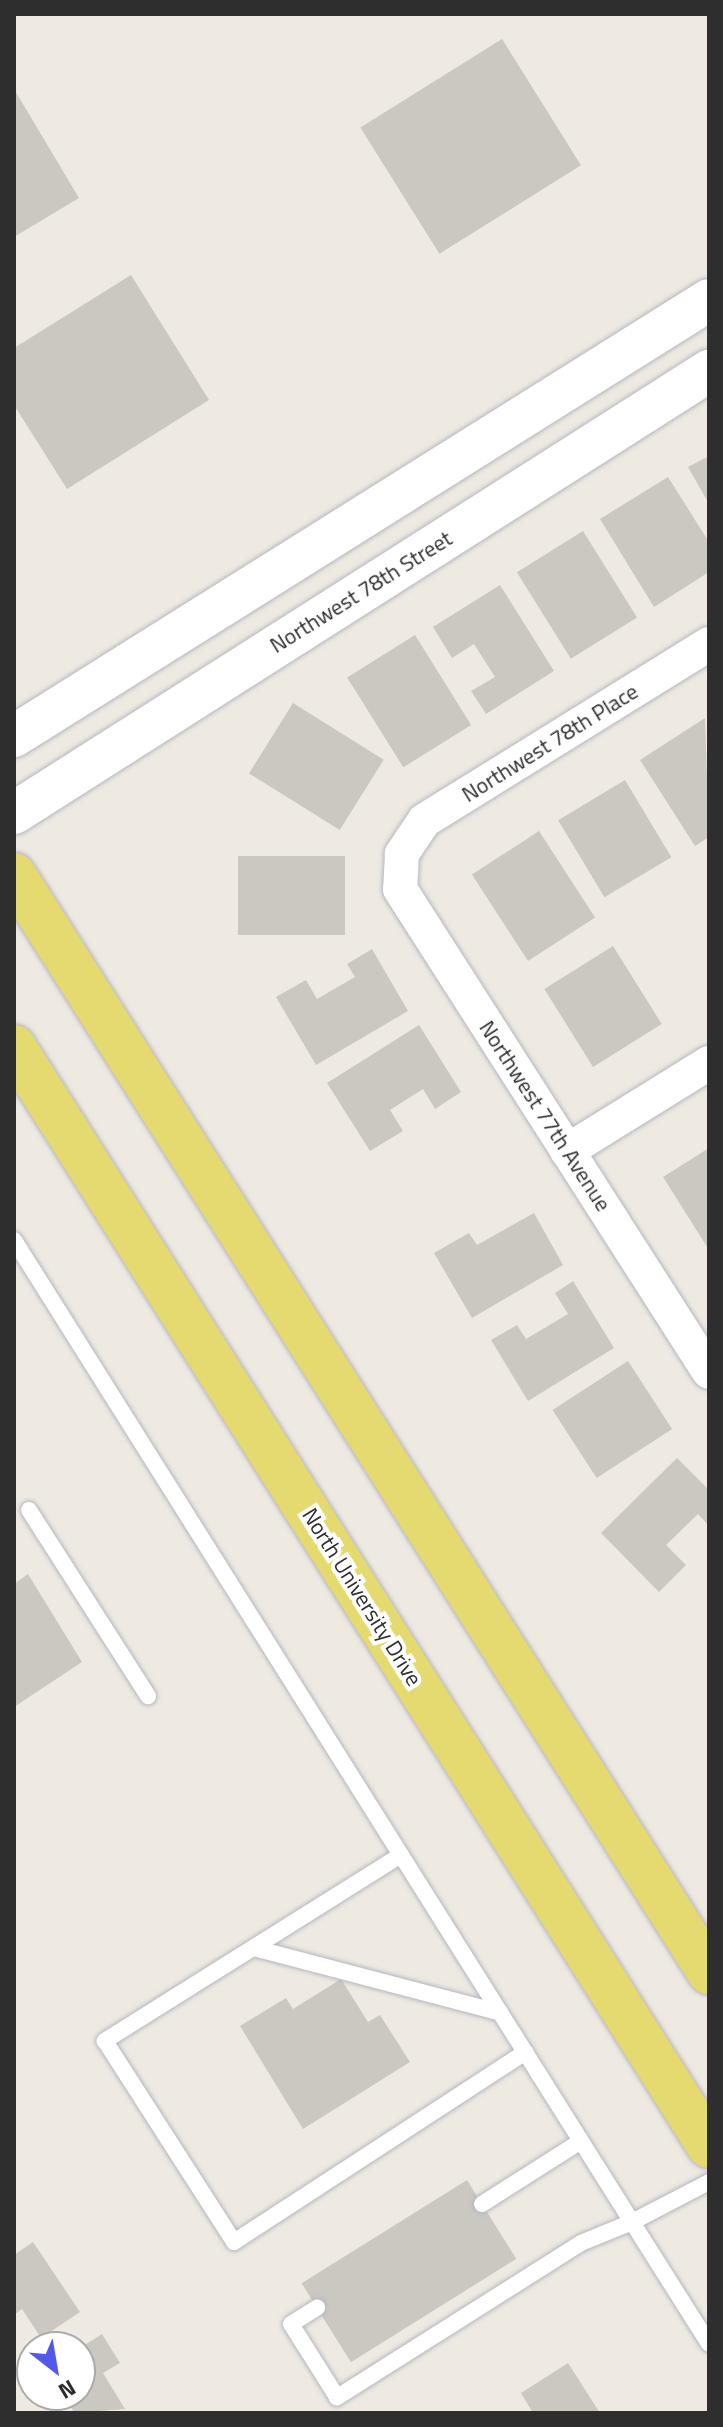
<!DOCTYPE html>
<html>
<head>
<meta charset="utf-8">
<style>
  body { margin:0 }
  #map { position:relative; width:723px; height:2427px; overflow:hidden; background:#eeeae2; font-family:"Titillium Web",sans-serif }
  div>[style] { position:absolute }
  .building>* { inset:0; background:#cac8c0; transform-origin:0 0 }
  .roads { filter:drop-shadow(0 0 2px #b5b6c0) drop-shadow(0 0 2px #b5b6c0) }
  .service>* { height:16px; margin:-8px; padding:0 8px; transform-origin:8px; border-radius:8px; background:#fff }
  .minor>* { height:34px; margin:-17px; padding:0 17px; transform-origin:17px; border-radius:17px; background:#fff }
  .tertiary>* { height:42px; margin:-21px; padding:0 21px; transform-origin:21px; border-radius:21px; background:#fff }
  .primary>* { height:44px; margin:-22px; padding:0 22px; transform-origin:22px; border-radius:22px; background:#e5da70 }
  span { translate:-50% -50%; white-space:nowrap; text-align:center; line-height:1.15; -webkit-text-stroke:8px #fff; paint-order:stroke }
  .street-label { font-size:22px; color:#2e2e2e }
  .frame { position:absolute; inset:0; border:16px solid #2e2e2e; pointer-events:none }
  .north { position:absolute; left:16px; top:2331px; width:80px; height:80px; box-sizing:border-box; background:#fff; border:2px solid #ababab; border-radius:50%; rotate:149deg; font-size:22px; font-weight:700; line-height:32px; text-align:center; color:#2e2e2e }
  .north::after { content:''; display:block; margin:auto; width:28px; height:36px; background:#5259ea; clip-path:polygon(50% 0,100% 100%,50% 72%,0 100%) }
</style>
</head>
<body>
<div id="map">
  <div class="building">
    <i style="left:502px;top:39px;width:149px;height:167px;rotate:58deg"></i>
    <i style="clip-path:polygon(14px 89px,79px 198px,14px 237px)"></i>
    <i style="clip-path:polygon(131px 275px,209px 400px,67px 489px,14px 405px,14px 348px)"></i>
    <i style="clip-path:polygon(709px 456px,709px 504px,688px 467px)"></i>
    <i style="clip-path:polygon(668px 477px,709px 542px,709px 572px,654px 607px,600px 519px)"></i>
    <i style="left:583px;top:531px;width:102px;height:78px;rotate:58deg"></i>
    <i style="clip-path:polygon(500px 585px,554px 671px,486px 714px,471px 691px,495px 677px,474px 644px,452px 658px,433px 627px)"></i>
    <i style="left:415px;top:635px;width:106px;height:80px;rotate:58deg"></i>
    <i style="left:293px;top:703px;width:107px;height:83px;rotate:32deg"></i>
    <i style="clip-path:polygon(705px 718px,709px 837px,695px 846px,640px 760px)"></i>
    <i style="left:625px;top:780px;width:90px;height:78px;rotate:59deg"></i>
    <i style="left:539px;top:831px;width:103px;height:80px;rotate:57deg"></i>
    <i style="left:345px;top:856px;width:79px;height:107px;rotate:90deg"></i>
    <i style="left:613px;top:946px;width:92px;height:81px;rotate:58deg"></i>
    <i style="clip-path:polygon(372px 949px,408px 1011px,316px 1065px,276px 997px,306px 980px,317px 999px,355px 977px,347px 964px)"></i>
    <i style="clip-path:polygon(419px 1025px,461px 1092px,435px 1109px,423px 1089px,390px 1110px,403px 1131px,370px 1151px,327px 1083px)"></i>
    <i style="clip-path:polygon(709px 1148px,709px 1250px,663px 1177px)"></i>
    <i style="clip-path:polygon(534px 1213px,563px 1265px,472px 1318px,434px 1253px,469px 1233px,477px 1245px)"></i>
    <i style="clip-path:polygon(573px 1281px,614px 1348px,528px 1401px,491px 1340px,517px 1325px,526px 1339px,568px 1314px,555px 1293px)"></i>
    <i style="left:628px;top:1361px;width:81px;height:90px;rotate:57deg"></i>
    <i style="clip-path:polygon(677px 1458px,709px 1490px,709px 1526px,698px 1514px,666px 1545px,686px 1565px,659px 1592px,601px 1533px)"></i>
    <i style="clip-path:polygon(28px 1574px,82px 1662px,14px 1707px,14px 1584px)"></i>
    <i style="clip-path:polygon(341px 1979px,368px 2022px,380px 2015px,410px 2062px,303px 2129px,240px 2026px,286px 1998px,293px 2009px)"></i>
    <i style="left:467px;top:2180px;width:93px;height:195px;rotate:58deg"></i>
    <i style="clip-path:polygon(33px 2242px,80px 2312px,41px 2338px,22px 2309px,14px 2315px,14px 2255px)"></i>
    <i style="clip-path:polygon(102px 2334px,120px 2363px,103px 2373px,125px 2409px,74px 2413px,71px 2407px,86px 2397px,80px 2387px,80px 2348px)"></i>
    <i style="clip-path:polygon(568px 2363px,600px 2413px,533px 2413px,521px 2393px)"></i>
  </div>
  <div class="roads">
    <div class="service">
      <i style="left:14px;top:1240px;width:1160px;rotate:57.82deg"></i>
      <i style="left:632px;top:2222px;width:55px;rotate:157.6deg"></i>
      <i style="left:581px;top:2243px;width:289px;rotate:147.7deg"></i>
      <i style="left:337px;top:2397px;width:86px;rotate:-122.2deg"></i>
      <i style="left:291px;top:2324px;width:31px;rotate:-32deg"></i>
      <i style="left:29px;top:1510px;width:221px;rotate:57.4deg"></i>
      <i style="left:401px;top:1855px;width:350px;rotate:147.9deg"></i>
      <i style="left:105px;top:2041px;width:239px;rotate:57.3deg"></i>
      <i style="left:234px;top:2242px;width:348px;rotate:-33.1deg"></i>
      <i style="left:254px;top:1948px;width:255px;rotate:14.7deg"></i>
      <i style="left:709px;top:2182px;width:87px;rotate:152.5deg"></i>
      <i style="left:632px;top:2222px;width:144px;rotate:57.7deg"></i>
      <i style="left:482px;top:2204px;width:117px;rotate:-32.5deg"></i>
    </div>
    <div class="minor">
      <i style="left:709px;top:644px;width:335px;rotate:148.2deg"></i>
      <i style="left:424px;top:821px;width:40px;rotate:124deg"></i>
      <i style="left:402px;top:854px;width:35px;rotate:93deg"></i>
      <i style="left:400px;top:889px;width:573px;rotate:57.39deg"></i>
      <i style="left:567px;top:1151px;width:167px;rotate:-31.8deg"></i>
    </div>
    <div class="tertiary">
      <i style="left:14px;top:736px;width:820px;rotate:-32.1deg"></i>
      <i style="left:14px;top:813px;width:824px;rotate:-32.46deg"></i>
    </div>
    <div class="primary">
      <i style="left:14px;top:875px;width:1299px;rotate:57.64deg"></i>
      <i style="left:14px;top:1047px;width:1300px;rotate:57.69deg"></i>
    </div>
  </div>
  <div class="street-label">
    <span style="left:361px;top:592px;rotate:-32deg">Northwest 78th Street</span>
    <span style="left:550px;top:743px;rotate:-32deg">Northwest 78th Place</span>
    <span style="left:545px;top:1116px;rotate:57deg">Northwest 77th Avenue</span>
    <span style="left:362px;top:1597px;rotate:58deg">North University Drive</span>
  </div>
  <div class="frame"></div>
  <div class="north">N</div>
</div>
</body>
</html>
